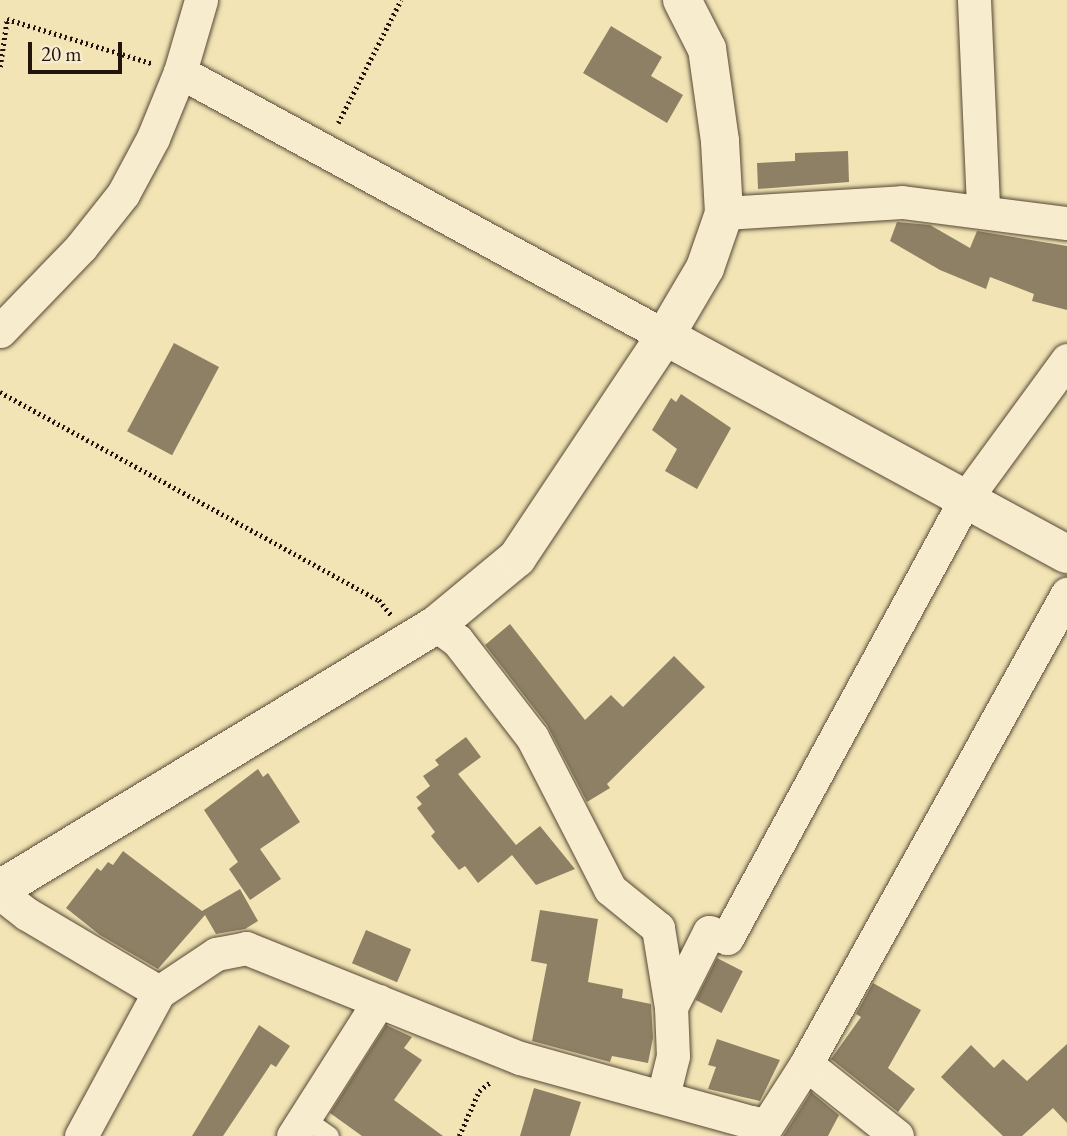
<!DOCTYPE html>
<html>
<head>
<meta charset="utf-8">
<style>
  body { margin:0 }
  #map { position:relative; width:1067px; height:1136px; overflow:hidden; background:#f2e4b4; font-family:"EB Garamond",serif }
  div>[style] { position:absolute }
  .building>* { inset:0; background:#8e8064; transform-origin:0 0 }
  .path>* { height:4.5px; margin-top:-2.25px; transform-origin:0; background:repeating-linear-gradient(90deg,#22140d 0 2px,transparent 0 5.5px) }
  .roads { filter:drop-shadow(0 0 2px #564837) drop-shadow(0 0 2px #564837) }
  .service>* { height:18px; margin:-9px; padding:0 9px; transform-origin:9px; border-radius:9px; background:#f7edce }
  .minor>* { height:33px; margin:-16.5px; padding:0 16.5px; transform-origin:16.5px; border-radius:16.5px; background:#f7edce }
  .tertiary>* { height:38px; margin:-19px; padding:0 19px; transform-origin:19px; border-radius:19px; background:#f7edce }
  span { translate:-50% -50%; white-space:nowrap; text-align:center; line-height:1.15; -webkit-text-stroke:5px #f7edce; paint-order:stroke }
  .scale { position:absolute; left:28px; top:42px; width:94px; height:32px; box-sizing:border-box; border:4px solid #22140d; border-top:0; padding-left:9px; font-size:21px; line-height:24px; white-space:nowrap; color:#22140d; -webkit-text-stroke:5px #f7edce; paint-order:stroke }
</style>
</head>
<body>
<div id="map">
  <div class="building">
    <i style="clip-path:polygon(611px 26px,662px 57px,651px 76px,683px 95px,667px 123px,583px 73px)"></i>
    <i style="clip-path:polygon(848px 151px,849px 182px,758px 189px,757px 163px,795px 161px,795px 153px)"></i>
    <i style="clip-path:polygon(897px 222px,930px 225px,970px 248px,977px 231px,1067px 246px,1067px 310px,1032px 301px,1034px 294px,990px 277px,986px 289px,940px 270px,890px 241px)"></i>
    <i style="left:174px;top:343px;width:51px;height:100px;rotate:28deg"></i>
    <i style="clip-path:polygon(681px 394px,731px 428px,697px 489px,665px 471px,677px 449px,652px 430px,671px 398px,676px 402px)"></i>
    <i style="clip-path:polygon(510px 624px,585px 720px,611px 695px,623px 707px,674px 656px,705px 687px,607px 784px,610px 788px,587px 802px,547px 725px,485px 645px)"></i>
    <i style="clip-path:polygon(466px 737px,481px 757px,458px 774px,516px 845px,540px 826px,575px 869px,536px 885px,512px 855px,478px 883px,465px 866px,459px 870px,431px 836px,435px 832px,417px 808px,422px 804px,416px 797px,430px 786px,423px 776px,439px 765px,435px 760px)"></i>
    <i style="clip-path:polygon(258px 769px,263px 777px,268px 773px,300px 822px,260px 849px,281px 879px,250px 900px,229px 869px,238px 862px,204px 810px)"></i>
    <i style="clip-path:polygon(123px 851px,202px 911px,240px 889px,258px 921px,245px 929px,216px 934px,205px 915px,158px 969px,100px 935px,66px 908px,97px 868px,101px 871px,108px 862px,113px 865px)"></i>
    <i style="clip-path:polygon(540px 910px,598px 919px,588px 982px,623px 989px,622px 998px,651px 1004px,653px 1038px,648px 1063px,612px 1056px,610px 1062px,532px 1041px,547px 964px,531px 961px)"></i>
    <i style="left:366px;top:930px;width:49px;height:36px;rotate:23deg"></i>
    <i style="left:717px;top:958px;width:29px;height:47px;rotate:27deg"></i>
    <i style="clip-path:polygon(873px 983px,921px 1010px,888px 1068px,915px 1089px,898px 1112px,831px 1059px,861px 1017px,856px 1014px)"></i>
    <i style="clip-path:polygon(259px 1025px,290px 1046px,276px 1067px,271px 1064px,223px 1136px,192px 1136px)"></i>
    <i style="clip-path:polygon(386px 1025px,412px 1037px,404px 1048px,422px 1060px,394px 1100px,443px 1136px,362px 1136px,330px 1113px)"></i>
    <i style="clip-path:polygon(717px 1039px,780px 1060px,760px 1101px,708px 1089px,716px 1067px,708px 1065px)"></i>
    <i style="clip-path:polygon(1067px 1044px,1067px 1123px,1053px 1108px,1022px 1136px,1003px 1136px,941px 1077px,971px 1045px,994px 1068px,1003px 1059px,1027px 1081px)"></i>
    <i style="clip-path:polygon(534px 1088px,581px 1102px,570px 1136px,520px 1136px)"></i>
    <i style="clip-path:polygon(811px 1092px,839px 1115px,828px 1136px,783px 1136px)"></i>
  </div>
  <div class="path">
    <i style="left:0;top:67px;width:49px;rotate:-81.7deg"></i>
    <i style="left:7px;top:19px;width:151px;rotate:17deg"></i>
    <i style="left:338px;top:123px;width:138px;rotate:-62.9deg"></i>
    <i style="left:0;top:392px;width:432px;rotate:28.8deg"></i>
    <i style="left:379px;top:600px;width:19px;rotate:51deg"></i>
    <i style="left:459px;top:1136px;width:49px;rotate:-66deg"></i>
    <i style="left:479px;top:1091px;width:16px;rotate:-38deg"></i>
  </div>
  <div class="roads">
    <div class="service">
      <i style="left:307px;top:1120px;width:28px;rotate:35deg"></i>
    </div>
    <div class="minor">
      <i style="left:974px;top:0;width:210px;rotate:87.5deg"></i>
      <i style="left:180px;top:72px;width:552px;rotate:28.56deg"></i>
      <i style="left:724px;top:213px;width:178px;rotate:-3.5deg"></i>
      <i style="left:902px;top:202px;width:166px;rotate:7.3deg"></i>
      <i style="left:0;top:331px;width:117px;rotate:-46deg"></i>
      <i style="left:81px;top:247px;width:68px;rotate:-51.6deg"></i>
      <i style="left:123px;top:194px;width:64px;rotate:-61.8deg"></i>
      <i style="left:153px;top:138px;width:71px;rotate:-67.8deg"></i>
      <i style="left:180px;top:72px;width:75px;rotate:-73.7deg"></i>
      <i style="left:436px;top:625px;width:26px;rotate:36deg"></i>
      <i style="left:457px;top:640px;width:123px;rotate:52.3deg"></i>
      <i style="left:532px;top:737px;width:171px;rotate:62.8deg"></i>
      <i style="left:610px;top:889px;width:62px;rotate:39.1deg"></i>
      <i style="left:658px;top:928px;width:80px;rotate:80.7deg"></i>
      <i style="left:671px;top:1007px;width:49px;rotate:87.7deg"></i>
      <i style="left:673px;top:1056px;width:41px;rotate:104deg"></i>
      <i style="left:0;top:893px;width:34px;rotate:38deg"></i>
      <i style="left:27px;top:914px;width:153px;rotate:30.6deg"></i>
      <i style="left:671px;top:1007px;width:84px;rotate:-63.1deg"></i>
      <i style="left:709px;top:932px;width:19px;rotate:18deg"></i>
      <i style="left:727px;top:938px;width:501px;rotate:-61.49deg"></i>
      <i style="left:966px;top:498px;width:171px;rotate:-53.8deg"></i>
      <i style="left:81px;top:1136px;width:164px;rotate:-61.6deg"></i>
      <i style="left:159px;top:992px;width:69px;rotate:-33.7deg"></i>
      <i style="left:216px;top:954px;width:31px;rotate:-11deg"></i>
      <i style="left:246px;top:948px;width:295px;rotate:21.9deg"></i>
      <i style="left:520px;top:1058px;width:240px;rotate:15.5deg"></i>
      <i style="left:751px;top:1122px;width:16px;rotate:11deg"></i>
      <i style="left:767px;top:1125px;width:72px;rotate:-57.4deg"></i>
      <i style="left:293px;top:1136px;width:160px;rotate:-57.5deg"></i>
      <i style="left:897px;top:1136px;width:116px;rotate:-141.6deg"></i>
      <i style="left:806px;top:1064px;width:538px;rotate:-60.96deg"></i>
    </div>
    <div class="tertiary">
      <i style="left:665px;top:336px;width:457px;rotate:28.5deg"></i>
      <i style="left:0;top:889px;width:510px;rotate:-31.2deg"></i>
      <i style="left:436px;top:625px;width:105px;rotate:-39.6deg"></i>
      <i style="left:517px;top:558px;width:267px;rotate:-56.3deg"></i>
      <i style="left:665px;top:336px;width:79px;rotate:-59.5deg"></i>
      <i style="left:705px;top:268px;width:58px;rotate:-70.9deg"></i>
      <i style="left:724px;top:213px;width:72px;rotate:-93.2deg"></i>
      <i style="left:720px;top:141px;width:93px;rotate:-98deg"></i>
      <i style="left:707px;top:49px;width:55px;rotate:-117deg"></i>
    </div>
  </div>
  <div class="scale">20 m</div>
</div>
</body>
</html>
